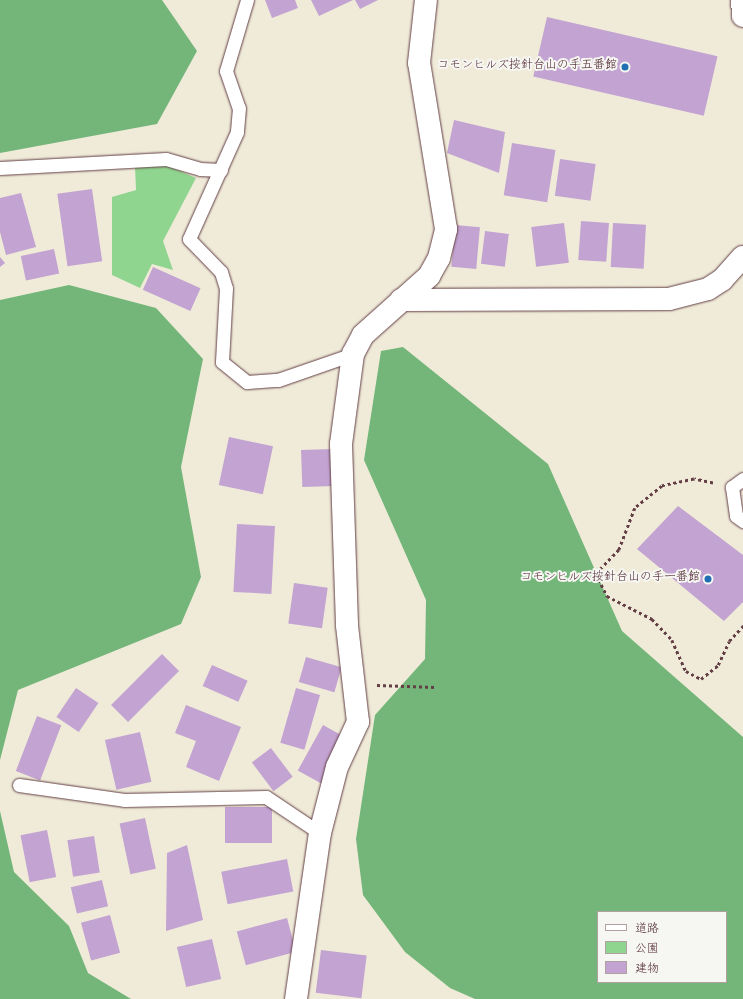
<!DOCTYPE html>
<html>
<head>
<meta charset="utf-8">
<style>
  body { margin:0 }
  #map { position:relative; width:743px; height:999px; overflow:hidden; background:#f0ebd9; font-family:"Gochi Hand","Klee One",sans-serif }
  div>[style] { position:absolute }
  .green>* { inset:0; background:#90d58f }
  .forest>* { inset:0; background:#74b67a }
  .building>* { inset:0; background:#c2a3d1; transform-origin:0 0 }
  .path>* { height:2.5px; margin-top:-1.25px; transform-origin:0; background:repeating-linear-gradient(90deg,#633e45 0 3px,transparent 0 6px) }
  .roads { filter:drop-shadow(0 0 1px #633e45) drop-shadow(0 0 1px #633e45) }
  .lane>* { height:13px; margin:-6.5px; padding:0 6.5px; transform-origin:6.5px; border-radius:6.5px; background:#fff }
  .street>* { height:22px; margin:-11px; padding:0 11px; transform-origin:11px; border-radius:11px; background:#fff }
  .secondary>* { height:22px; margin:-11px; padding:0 11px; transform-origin:11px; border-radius:11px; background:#fff }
  .dots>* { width:11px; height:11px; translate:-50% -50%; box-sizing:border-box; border:2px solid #f6f6f2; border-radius:50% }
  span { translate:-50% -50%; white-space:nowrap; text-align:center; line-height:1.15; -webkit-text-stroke:4px #f6f6f2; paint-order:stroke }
  .poi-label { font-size:12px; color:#4a1f2b }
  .right { translate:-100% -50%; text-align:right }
  .legend { position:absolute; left:597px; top:911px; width:130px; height:72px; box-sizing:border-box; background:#f6f6f2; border:1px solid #b1a0a2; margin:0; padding:5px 7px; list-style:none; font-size:12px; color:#4a1f2b }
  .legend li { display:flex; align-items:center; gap:8px; height:20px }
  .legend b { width:20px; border:1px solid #b1a0a2 }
</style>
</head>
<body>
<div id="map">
  <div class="green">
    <i style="clip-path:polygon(166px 165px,196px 178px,163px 241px,173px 270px,152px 264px,140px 288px,112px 275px,112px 197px,136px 190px,135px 167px)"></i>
  </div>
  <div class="forest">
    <i style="clip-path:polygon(0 0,162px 0,197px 51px,157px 124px,0 153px)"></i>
    <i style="clip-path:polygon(69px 285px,156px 308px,203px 359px,181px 467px,201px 577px,181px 624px,18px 690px,0 760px,0 300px)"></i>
    <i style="clip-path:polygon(evenodd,403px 347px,548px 464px,622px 631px,743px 737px,743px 999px,475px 999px,450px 988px,405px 952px,363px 895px,356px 839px,375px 715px,425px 659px,426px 600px,364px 460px,381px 351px,403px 347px,598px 912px,726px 912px,726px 982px,598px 982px,598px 912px)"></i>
    <i style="clip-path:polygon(0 811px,14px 872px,69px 926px,88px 973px,131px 999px,0 999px)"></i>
  </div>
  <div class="building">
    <i style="clip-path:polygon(265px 0,295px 0,298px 8px,272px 18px)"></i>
    <i style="clip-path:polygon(311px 0,353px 0,319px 16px)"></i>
    <i style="clip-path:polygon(355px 0,378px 0,360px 9px)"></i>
    <i style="left:547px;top:17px;width:175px;height:61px;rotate:13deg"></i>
    <i style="clip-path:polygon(454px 120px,505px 132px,499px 173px,447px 153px)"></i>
    <i style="left:512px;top:143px;width:44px;height:53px;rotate:9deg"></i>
    <i style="left:560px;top:159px;width:36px;height:37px;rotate:8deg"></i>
    <i style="left:92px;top:189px;width:73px;height:35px;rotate:82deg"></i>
    <i style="clip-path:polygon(21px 193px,36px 247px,6px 255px,0 232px,0 198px)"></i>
    <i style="left:581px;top:221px;width:28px;height:39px;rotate:4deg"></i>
    <i style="left:564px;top:223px;width:40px;height:33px;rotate:83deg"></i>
    <i style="left:613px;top:223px;width:33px;height:44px;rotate:3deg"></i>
    <i style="left:455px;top:225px;width:25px;height:42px;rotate:5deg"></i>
    <i style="left:485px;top:231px;width:24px;height:33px;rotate:7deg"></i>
    <i style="left:54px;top:249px;width:25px;height:34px;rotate:78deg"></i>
    <i style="clip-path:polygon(0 257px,5px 263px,0 267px)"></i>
    <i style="left:153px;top:267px;width:52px;height:25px;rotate:24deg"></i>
    <i style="left:229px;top:437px;width:45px;height:49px;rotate:12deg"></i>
    <i style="left:333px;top:449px;width:37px;height:32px;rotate:88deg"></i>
    <i style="clip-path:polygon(678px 506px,743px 555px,743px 602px,724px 621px,637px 549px)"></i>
    <i style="left:237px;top:524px;width:38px;height:68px;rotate:3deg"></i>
    <i style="left:294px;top:583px;width:34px;height:41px;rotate:8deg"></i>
    <i style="left:162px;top:654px;width:24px;height:72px;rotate:45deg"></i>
    <i style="left:306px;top:657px;width:37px;height:26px;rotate:16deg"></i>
    <i style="left:212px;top:665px;width:39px;height:23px;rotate:24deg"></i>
    <i style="left:76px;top:688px;width:27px;height:35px;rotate:34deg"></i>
    <i style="left:296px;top:688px;width:25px;height:57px;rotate:16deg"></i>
    <i style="clip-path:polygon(186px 705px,241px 727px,219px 781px,186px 767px,196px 741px,175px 733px)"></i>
    <i style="left:37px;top:716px;width:26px;height:59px;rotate:21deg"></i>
    <i style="left:323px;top:725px;width:29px;height:52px;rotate:29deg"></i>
    <i style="left:140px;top:732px;width:51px;height:36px;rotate:77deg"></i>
    <i style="left:271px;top:748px;width:36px;height:24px;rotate:53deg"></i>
    <i style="left:225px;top:807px;width:47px;height:36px"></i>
    <i style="left:145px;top:818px;width:52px;height:26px;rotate:78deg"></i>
    <i style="left:47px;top:830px;width:48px;height:27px;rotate:79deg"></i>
    <i style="left:94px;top:836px;width:37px;height:27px;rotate:81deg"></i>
    <i style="clip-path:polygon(187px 845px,203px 920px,166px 931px,167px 853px)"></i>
    <i style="left:287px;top:859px;width:33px;height:67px;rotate:79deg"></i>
    <i style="left:102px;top:880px;width:27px;height:32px;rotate:77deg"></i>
    <i style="left:110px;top:915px;width:39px;height:30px;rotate:75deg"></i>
    <i style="left:287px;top:918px;width:35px;height:52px;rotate:75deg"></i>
    <i style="left:212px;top:939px;width:41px;height:36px;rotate:77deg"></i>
    <i style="left:321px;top:950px;width:46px;height:43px;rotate:7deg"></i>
  </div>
  <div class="path">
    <i style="left:713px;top:483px;width:19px;rotate:-168deg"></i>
    <i style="left:694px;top:479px;width:33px;rotate:168deg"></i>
    <i style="left:662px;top:486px;width:35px;rotate:141deg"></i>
    <i style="left:635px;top:508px;width:45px;rotate:110.9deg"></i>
    <i style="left:619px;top:550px;width:33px;rotate:134deg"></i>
    <i style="left:596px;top:574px;width:25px;rotate:63deg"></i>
    <i style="left:607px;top:596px;width:51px;rotate:27.1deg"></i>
    <i style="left:652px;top:619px;width:29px;rotate:46deg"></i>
    <i style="left:672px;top:640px;width:34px;rotate:66deg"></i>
    <i style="left:686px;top:671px;width:17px;rotate:28deg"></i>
    <i style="left:701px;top:679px;width:22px;rotate:-39deg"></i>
    <i style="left:718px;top:665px;width:26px;rotate:-65deg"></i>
    <i style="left:729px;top:641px;width:21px;rotate:-47deg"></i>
    <i style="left:377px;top:685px;width:58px;rotate:2deg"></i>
  </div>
  <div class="roads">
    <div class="lane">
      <i style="left:247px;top:0;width:74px;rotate:106.5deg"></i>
      <i style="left:226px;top:71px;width:39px;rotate:71deg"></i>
      <i style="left:239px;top:108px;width:24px;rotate:95deg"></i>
      <i style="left:237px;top:132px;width:117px;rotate:114.2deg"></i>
      <i style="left:189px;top:239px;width:46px;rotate:45.9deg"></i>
      <i style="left:221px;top:272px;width:17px;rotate:73deg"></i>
      <i style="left:226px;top:288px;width:74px;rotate:93.1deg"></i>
      <i style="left:222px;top:362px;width:32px;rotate:39deg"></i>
      <i style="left:247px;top:382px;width:31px;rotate:-4deg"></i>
      <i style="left:278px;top:380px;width:79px;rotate:-19.1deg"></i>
      <i style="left:0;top:168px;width:166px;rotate:-3.1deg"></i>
      <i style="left:166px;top:159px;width:35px;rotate:16deg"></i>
      <i style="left:200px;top:169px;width:21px;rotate:3deg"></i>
      <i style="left:743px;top:479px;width:14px;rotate:144deg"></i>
      <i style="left:732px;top:487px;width:29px;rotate:82deg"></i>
      <i style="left:736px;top:516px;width:9px;rotate:36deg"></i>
      <i style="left:19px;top:785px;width:106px;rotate:8.1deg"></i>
      <i style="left:124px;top:800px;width:142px;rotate:-1.2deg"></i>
      <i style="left:266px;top:797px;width:65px;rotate:33.7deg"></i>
    </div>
    <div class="street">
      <i style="left:296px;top:999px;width:168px;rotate:-81.8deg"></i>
      <i style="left:320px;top:833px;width:68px;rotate:-75.6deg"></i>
      <i style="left:337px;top:767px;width:50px;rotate:-65deg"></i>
      <i style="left:358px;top:722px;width:98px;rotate:-96.5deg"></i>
      <i style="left:347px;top:625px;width:181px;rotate:-91.9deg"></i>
      <i style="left:341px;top:444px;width:91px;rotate:-82.4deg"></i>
      <i style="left:353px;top:354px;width:21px;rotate:-62deg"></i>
      <i style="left:363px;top:335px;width:89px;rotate:-41.8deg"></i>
      <i style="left:429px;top:276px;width:21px;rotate:-61deg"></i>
      <i style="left:439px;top:258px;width:30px;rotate:-76deg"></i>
      <i style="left:446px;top:229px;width:168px;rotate:-99.2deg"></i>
      <i style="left:419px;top:63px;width:63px;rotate:-83.7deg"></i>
    </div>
    <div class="secondary">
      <i style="left:742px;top:0;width:16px;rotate:86deg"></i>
      <i style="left:401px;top:300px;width:268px;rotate:-0.2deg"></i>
      <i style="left:669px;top:299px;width:40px;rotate:-14.4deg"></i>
      <i style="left:708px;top:289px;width:17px;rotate:-33deg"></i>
      <i style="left:722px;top:280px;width:31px;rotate:-48deg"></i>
    </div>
  </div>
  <div class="dots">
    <i style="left:625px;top:67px;background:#1f6fb2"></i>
    <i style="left:708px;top:579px;background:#1f6fb2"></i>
  </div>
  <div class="poi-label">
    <span class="right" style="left:617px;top:67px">コモンヒルズ按針台山の手五番館</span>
    <span class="right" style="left:700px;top:579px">コモンヒルズ按針台山の手一番館</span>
  </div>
  <ul class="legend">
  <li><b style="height:5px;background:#fff"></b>道路</li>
  <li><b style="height:11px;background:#90d58f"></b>公園</li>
  <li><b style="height:11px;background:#c2a3d1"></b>建物</li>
  </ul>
</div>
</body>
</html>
